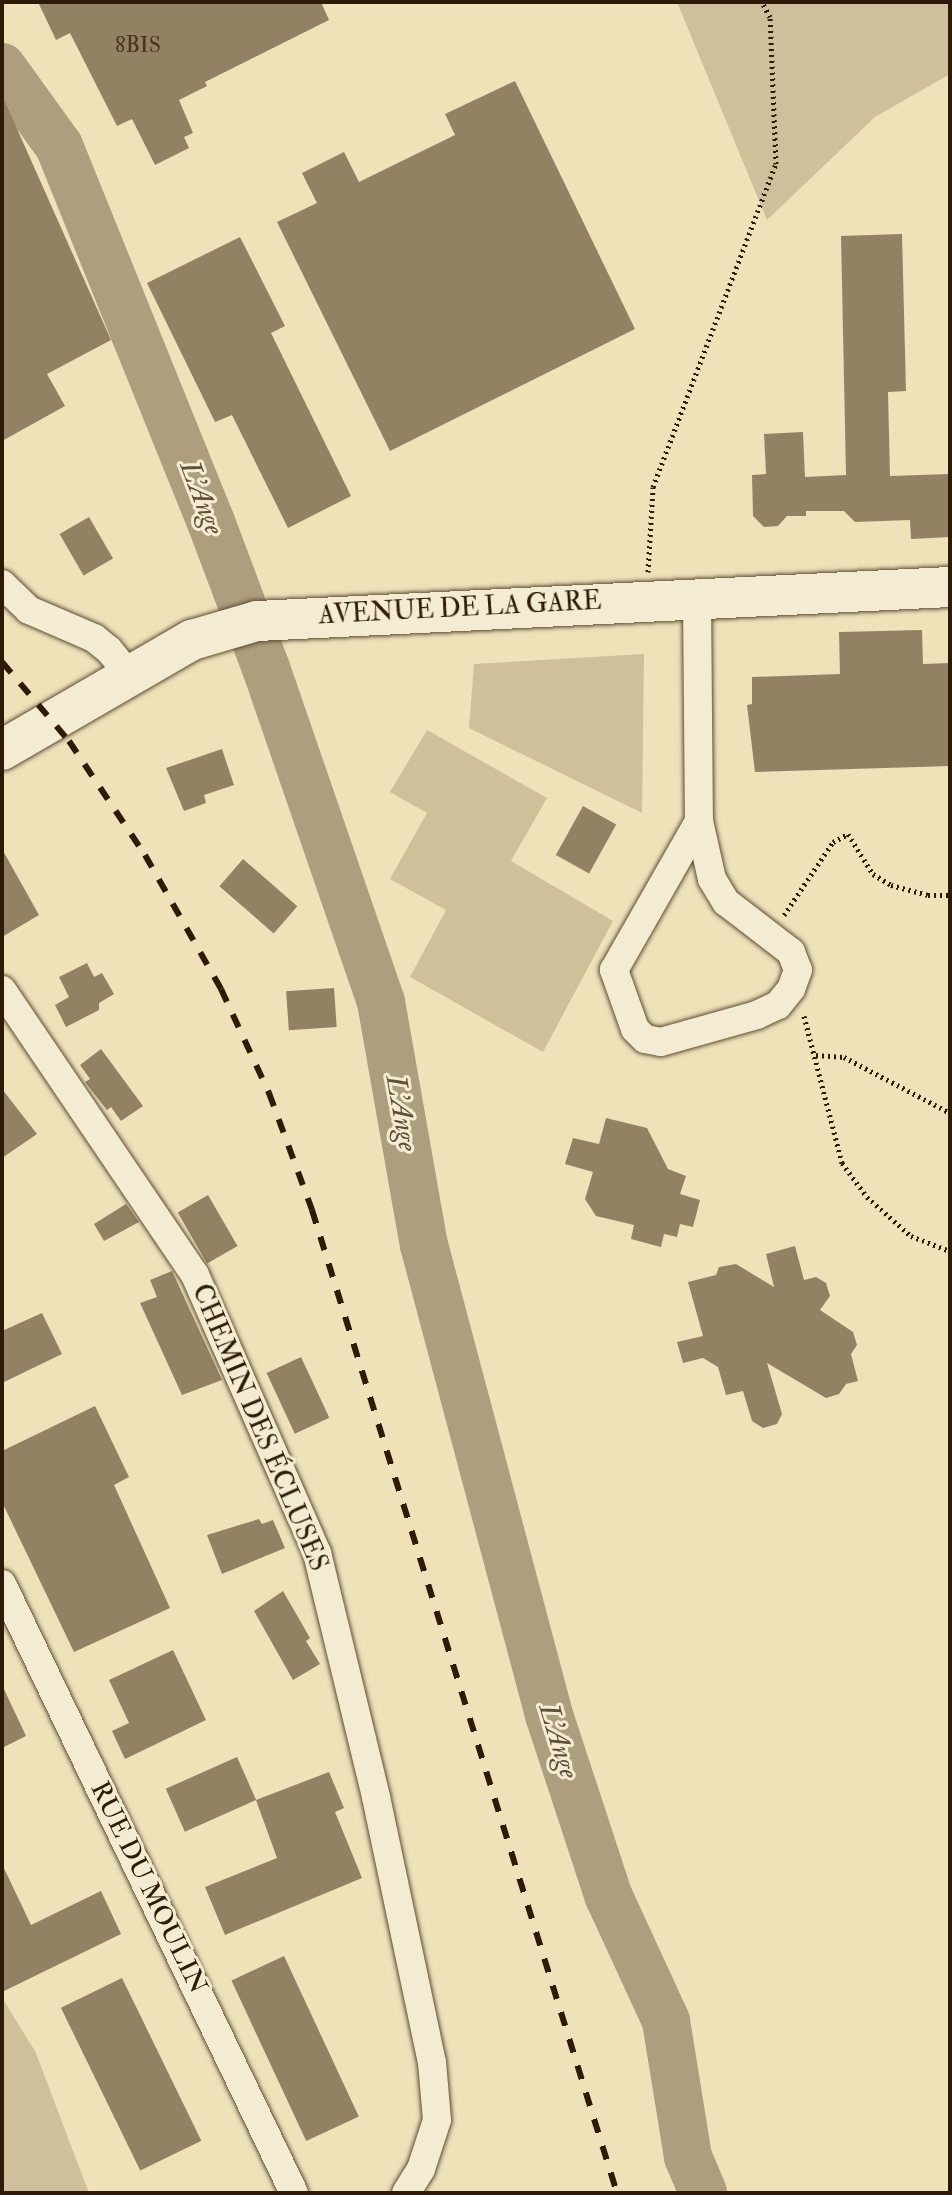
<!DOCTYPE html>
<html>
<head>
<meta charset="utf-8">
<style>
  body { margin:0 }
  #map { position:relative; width:952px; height:2195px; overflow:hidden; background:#eee2b9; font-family:"IM FELL Double Pica",serif }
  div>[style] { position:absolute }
  .green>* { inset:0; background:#cec09b }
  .river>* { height:48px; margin:-24px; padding:0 24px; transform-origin:24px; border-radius:24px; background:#ad9e7d }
  .building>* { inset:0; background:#928264; transform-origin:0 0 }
  .path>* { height:5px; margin-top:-2.5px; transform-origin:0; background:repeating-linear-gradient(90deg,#2f1a08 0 2px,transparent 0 6px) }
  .roads { filter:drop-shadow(0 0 2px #5f4c34) drop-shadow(0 0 2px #5f4c34) }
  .street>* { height:28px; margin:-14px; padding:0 14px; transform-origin:14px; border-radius:14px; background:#f4ecd2 }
  .secondary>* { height:40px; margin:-20px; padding:0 20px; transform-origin:20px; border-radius:20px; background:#f4ecd2 }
  .rail>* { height:6px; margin-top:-3px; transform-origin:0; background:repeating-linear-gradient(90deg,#2f1a08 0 14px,transparent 0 28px) }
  span { translate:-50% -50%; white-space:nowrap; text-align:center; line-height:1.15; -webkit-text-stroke:6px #f4ecd2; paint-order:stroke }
  .number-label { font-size:22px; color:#48341f }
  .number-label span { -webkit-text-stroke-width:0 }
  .street-label { font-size:26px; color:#2f1a08 }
  .water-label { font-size:28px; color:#614f37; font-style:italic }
  .frame { position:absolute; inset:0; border:4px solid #2f1a08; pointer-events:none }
</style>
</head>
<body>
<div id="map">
  <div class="green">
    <i style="clip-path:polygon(677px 2px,950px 2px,950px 74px,875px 117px,767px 220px)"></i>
    <i style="clip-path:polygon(644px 654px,642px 813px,469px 728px,474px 664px)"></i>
    <i style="clip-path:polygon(427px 730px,547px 798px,511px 861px,613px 921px,543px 1052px,410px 977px,446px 910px,390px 879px,427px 813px,390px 792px)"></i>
    <i style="clip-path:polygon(2px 1998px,35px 2051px,89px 2193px,2px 2193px)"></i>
  </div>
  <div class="river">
    <i style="left:2px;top:67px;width:97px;rotate:54.2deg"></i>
    <i style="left:59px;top:146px;width:406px;rotate:68deg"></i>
    <i style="left:211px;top:522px;width:156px;rotate:69.4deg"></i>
    <i style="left:266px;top:668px;width:353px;rotate:71deg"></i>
    <i style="left:381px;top:1002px;width:247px;rotate:80deg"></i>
    <i style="left:424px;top:1245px;width:486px;rotate:75.1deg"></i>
    <i style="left:549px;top:1715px;width:192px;rotate:71.8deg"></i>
    <i style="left:609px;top:1897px;width:136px;rotate:65.3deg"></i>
    <i style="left:666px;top:2021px;width:138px;rotate:80.8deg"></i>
    <i style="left:688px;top:2157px;width:39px;rotate:67deg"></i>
  </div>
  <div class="building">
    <i style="clip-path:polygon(38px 2px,321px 2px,329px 20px,205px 82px,207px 86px,179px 100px,193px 133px,184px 137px,189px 148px,155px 165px,132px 119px,117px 126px,70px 33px,56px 40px)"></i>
    <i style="clip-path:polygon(515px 81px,635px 329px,390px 451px,277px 222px,317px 203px,302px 173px,344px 152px,359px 182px,455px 135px,445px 114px)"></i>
    <i style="clip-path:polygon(2px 95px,111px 340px,47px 374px,65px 406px,2px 441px)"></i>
    <i style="clip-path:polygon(902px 234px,906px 391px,888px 392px,890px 476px,950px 474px,950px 537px,911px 539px,910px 520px,855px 522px,844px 511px,806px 511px,806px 516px,787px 516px,778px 526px,764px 527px,753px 516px,752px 475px,766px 474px,764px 434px,803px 432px,805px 477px,846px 475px,841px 236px)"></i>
    <i style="clip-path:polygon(240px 237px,285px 326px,271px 333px,351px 496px,288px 528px,232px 415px,215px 422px,147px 283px)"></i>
    <i style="left:89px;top:517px;width:48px;height:34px;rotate:60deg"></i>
    <i style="clip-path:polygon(922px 630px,923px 664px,950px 663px,950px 766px,755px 772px,747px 705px,752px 704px,752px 677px,840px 674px,839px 632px)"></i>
    <i style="clip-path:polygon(222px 749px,234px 785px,204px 795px,206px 803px,184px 811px,166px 768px)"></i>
    <i style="left:583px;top:806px;width:38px;height:56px;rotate:29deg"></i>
    <i style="clip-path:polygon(2px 849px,39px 915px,2px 937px)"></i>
    <i style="left:243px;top:859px;width:72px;height:36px;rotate:41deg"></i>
    <i style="clip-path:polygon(87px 963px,94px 977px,102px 973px,114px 994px,99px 1003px,99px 1010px,66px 1027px,55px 1005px,69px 997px,59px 977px)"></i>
    <i style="left:334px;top:988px;width:39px;height:48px;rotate:86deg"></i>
    <i style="clip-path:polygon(101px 1049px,143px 1106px,121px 1121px,111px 1107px,107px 1110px,85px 1082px,90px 1079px,80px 1065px)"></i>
    <i style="clip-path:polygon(2px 1089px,37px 1134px,2px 1158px)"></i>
    <i style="clip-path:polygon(606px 1118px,647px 1128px,668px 1169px,686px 1176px,680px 1194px,700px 1200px,693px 1227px,680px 1224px,677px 1237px,664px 1234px,661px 1247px,631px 1239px,634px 1225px,596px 1216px,585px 1199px,593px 1172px,565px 1164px,573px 1138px,599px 1144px)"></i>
    <i style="left:208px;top:1195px;width:59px;height:35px;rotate:60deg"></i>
    <i style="clip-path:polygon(126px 1204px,139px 1222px,104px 1241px,94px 1224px)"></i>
    <i style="clip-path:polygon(795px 1246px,804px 1280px,816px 1277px,826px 1283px,830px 1296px,820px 1310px,853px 1332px,857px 1345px,851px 1354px,858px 1381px,846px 1384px,839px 1394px,826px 1398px,767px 1363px,782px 1414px,777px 1424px,763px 1428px,752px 1421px,743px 1391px,726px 1395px,718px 1367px,703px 1358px,683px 1363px,677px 1342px,703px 1336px,688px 1282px,716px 1275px,719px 1267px,736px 1264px,774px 1287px,766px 1254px)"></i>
    <i style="clip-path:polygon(172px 1271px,222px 1380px,182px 1395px,140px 1303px,157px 1297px,150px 1280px)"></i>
    <i style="clip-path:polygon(42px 1313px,62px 1354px,2px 1383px,2px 1331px)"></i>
    <i style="left:301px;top:1357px;width:67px;height:38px;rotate:65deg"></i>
    <i style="clip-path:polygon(95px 1406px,129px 1477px,114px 1485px,170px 1608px,74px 1652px,2px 1502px,2px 1451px)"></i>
    <i style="clip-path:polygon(259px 1519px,262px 1524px,273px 1520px,285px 1548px,222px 1574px,207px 1535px)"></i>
    <i style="clip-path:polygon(283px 1591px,310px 1638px,306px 1641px,320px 1664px,293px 1680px,254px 1611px)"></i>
    <i style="clip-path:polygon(173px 1650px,206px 1720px,125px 1759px,112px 1731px,129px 1723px,109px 1680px)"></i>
    <i style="clip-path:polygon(2px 1685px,26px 1736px,2px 1748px)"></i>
    <i style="left:237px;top:1757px;width:47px;height:78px;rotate:66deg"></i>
    <i style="clip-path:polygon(329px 1772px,344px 1808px,335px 1812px,362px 1878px,225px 1935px,205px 1887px,277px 1858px,256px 1800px)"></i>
    <i style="clip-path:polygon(2px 1864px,31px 1925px,101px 1891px,121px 1934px,2px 1992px)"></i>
    <i style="left:284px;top:1956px;width:177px;height:58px;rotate:65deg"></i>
    <i style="left:122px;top:1978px;width:181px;height:68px;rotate:64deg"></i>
  </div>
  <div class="path">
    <i style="left:648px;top:572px;width:85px;rotate:-86.6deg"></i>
    <i style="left:653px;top:487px;width:346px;rotate:-69.2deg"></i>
    <i style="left:776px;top:164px;width:147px;rotate:-92.3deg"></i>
    <i style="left:770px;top:17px;width:17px;rotate:-118deg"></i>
    <i style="left:784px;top:915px;width:88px;rotate:-56.1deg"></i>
    <i style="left:833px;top:842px;width:17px;rotate:-28deg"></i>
    <i style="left:848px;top:834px;width:47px;rotate:58deg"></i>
    <i style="left:873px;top:874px;width:21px;rotate:31deg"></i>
    <i style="left:891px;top:885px;width:38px;rotate:15deg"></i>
    <i style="left:928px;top:895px;width:22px"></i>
    <i style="left:804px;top:1016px;width:152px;rotate:75.5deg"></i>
    <i style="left:842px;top:1163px;width:42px;rotate:53.7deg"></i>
    <i style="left:867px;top:1197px;width:59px;rotate:41.6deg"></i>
    <i style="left:911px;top:1236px;width:42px;rotate:21deg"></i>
    <i style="left:816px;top:1055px;width:28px;rotate:4deg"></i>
    <i style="left:844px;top:1057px;width:120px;rotate:27.8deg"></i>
  </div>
  <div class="roads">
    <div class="street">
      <i style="left:2px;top:584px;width:37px;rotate:44deg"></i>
      <i style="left:29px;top:610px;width:71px;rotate:23.3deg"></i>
      <i style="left:94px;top:638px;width:19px;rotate:39deg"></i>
      <i style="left:109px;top:650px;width:32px;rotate:51deg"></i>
      <i style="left:697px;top:598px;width:223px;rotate:89.5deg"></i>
      <i style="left:699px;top:821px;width:59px;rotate:77.4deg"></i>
      <i style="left:712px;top:879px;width:27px;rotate:59deg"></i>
      <i style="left:726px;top:902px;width:82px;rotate:37.6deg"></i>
      <i style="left:791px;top:952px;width:19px;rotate:69deg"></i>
      <i style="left:798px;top:970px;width:20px;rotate:110deg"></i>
      <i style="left:791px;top:989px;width:21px;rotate:129deg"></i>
      <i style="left:778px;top:1005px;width:23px;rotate:155deg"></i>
      <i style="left:757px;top:1015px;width:100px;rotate:164.3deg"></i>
      <i style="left:661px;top:1042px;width:16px;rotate:-169deg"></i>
      <i style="left:645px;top:1039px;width:14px;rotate:-135deg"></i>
      <i style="left:635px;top:1029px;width:63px;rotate:-109.6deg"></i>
      <i style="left:614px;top:970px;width:172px;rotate:-60.3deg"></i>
      <i style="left:2px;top:990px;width:344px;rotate:55.9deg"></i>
      <i style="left:195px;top:1275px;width:304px;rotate:66.3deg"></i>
      <i style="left:317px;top:1553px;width:251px;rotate:76.4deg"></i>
      <i style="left:376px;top:1797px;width:271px;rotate:78.1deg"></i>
      <i style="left:432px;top:2062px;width:58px;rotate:85.1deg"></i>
      <i style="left:437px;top:2120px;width:52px;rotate:108.1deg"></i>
      <i style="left:421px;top:2169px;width:28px;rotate:122deg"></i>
      <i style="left:2px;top:1584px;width:675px;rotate:64.38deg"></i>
    </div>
    <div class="secondary">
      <i style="left:2px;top:750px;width:220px;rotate:-30.1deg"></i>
      <i style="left:192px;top:640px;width:68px;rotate:-16.3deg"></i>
      <i style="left:257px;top:621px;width:694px;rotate:-2.81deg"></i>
    </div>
  </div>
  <div class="rail">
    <i style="left:2px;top:662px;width:104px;rotate:49.7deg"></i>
    <i style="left:69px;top:741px;width:137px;rotate:56.3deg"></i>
    <i style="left:145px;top:855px;width:154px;rotate:60.4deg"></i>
    <i style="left:221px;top:989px;width:115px;rotate:65.2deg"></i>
    <i style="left:269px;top:1093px;width:125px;rotate:69.8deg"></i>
    <i style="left:312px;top:1210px;width:1029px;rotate:72.76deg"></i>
  </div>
  <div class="number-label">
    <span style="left:138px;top:46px">8BIS</span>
  </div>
  <div class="street-label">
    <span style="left:460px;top:609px;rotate:-3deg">AVENUE DE LA GARE</span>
    <span style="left:259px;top:1428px;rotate:67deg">CHEMIN DES ÉCLUSES</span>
    <span style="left:148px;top:1888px;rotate:64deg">RUE DU MOULIN</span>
  </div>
  <div class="water-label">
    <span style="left:201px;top:498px;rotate:69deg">L'Ange</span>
    <span style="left:401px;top:1113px;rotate:80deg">L'Ange</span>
    <span style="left:558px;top:1741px;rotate:73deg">L'Ange</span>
  </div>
  <div class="frame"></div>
</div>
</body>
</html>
